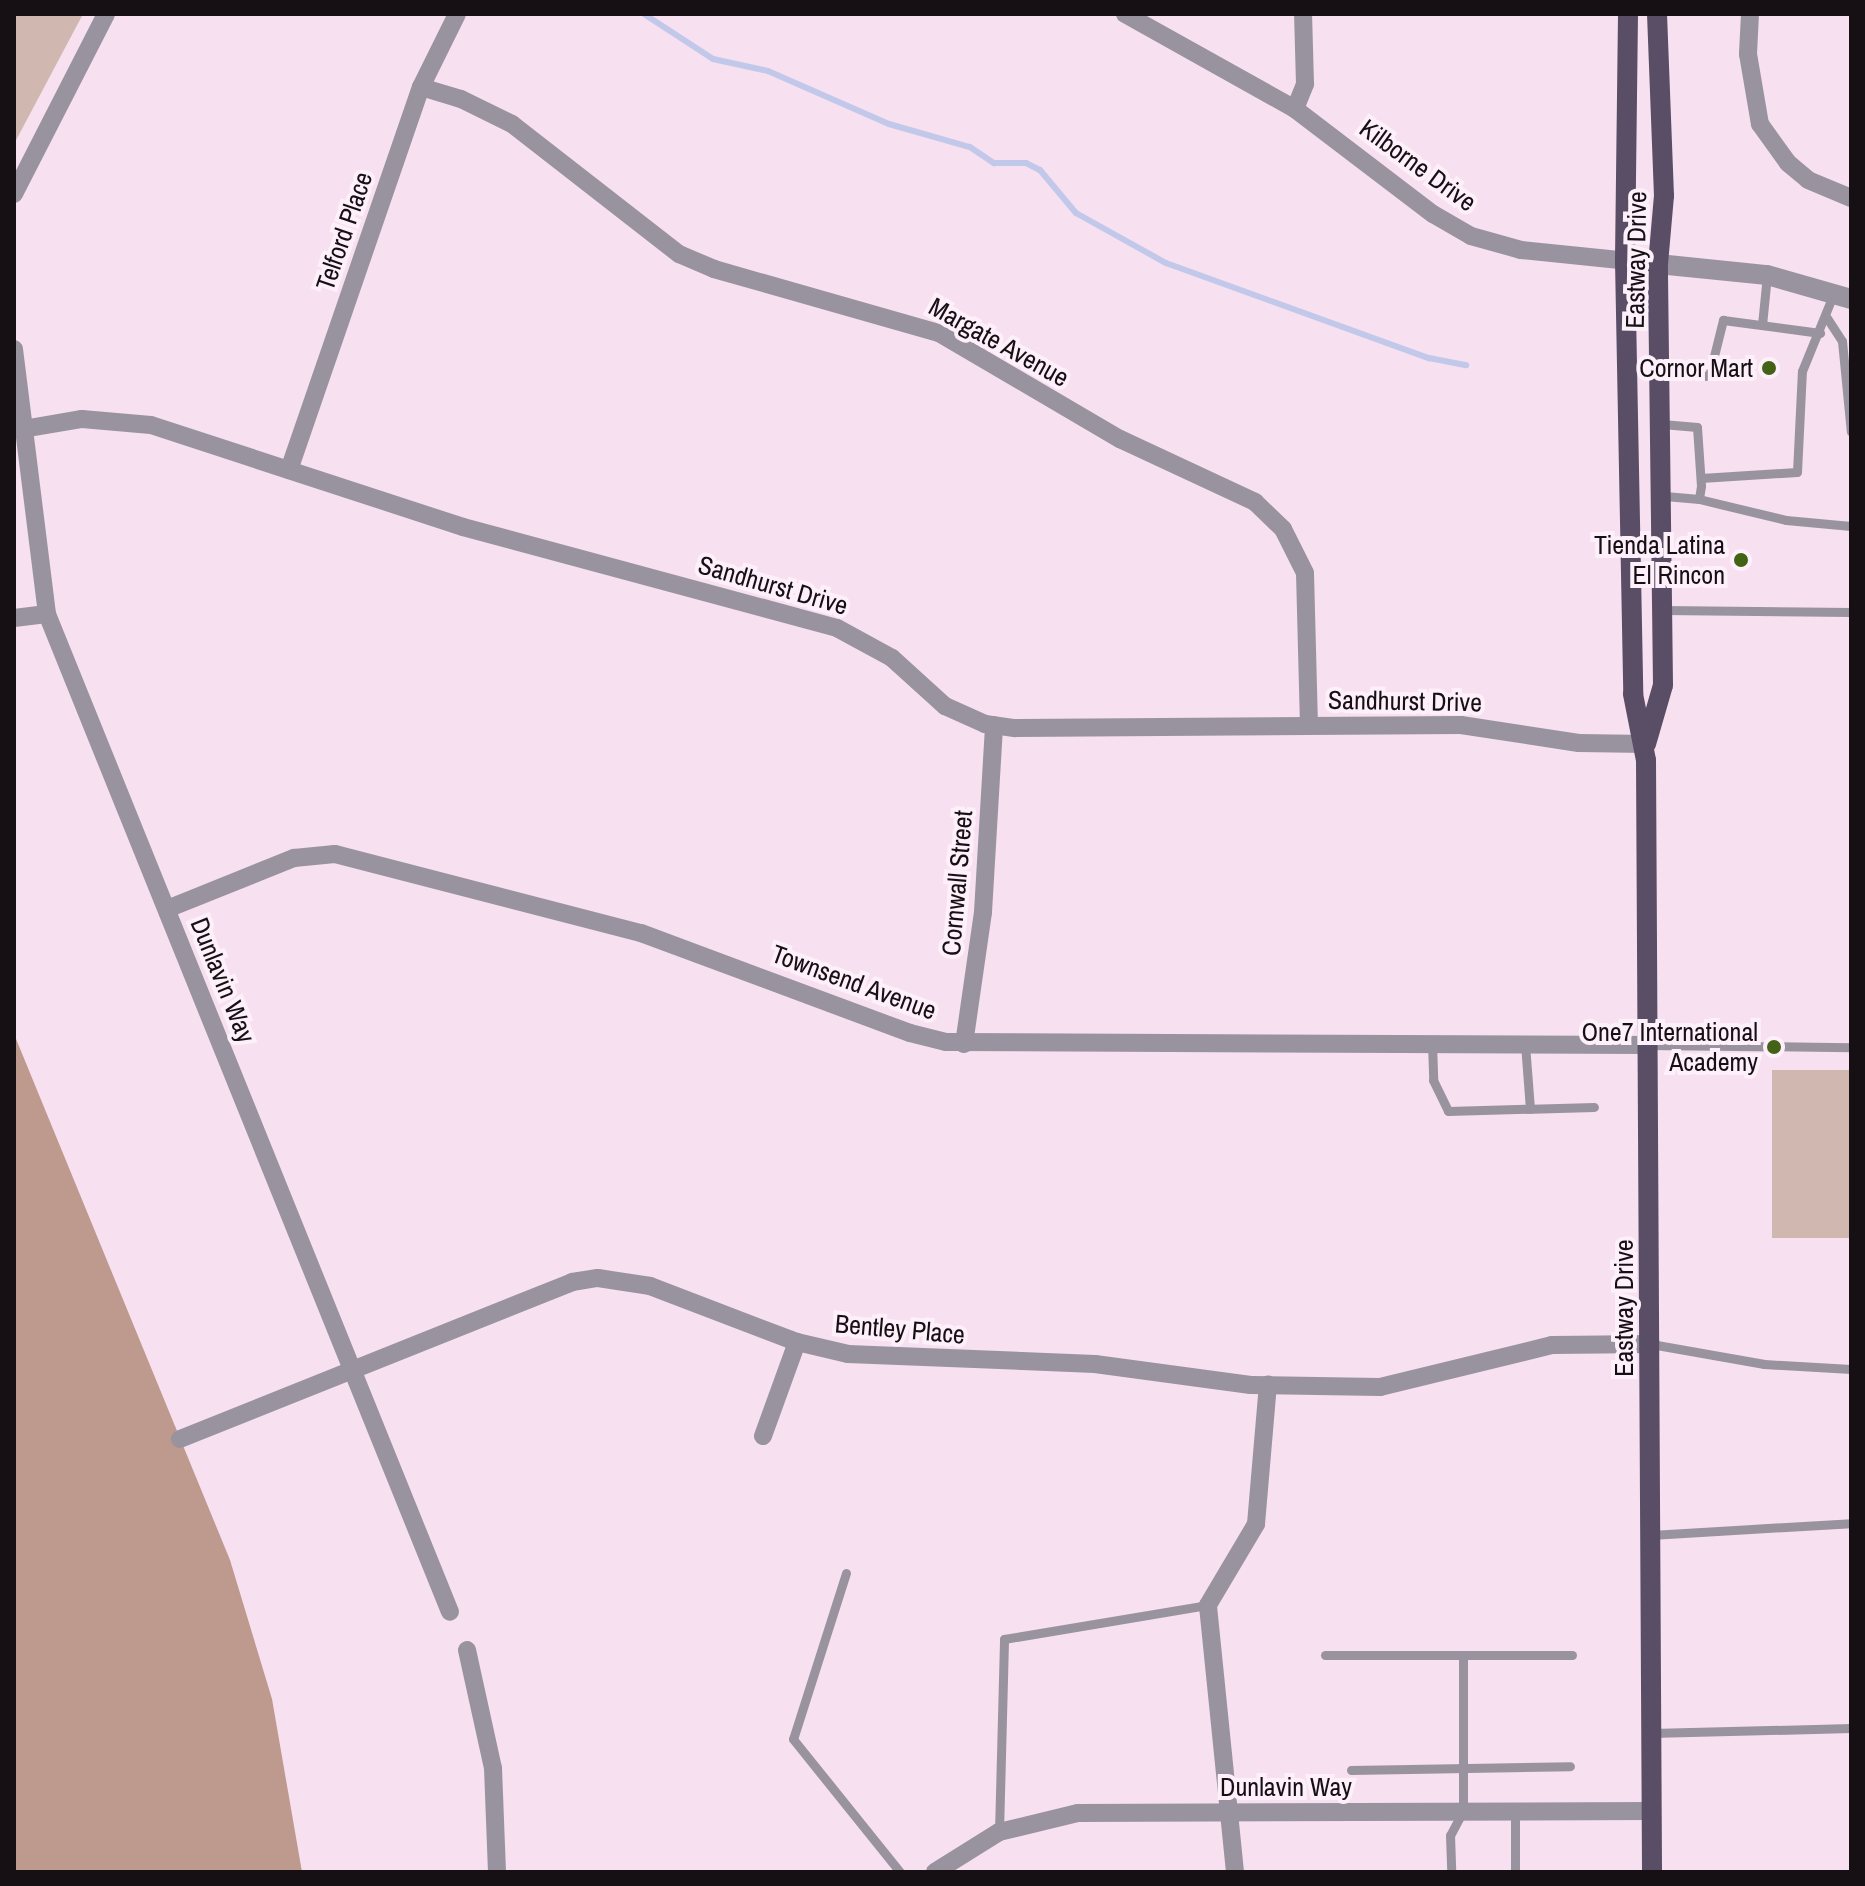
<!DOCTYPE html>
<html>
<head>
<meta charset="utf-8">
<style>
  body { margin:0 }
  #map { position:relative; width:1865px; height:1886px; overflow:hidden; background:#f7e0ef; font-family:"Archivo Narrow",sans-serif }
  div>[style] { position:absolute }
  .green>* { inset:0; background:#d0b7b0; transform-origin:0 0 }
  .forest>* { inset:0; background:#be998d }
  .stream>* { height:6px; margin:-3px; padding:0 3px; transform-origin:3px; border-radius:3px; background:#c2c8ea }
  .service>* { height:9px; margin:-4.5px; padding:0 4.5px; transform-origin:4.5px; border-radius:4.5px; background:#9993a0 }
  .minor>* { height:18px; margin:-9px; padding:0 9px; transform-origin:9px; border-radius:9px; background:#9993a0 }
  .tertiary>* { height:20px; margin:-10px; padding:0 10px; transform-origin:10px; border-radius:10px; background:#9993a0 }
  .primary>* { height:20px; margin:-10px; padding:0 10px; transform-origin:10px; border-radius:10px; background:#594e65 }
  .dots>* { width:22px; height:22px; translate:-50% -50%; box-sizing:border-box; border:4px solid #fef0fa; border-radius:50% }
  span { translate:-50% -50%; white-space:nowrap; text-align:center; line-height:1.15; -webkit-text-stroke:8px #fef0fa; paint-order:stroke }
  .street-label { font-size:26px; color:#160f14 }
  .poi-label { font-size:26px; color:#160f14 }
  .right { translate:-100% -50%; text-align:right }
  .frame { position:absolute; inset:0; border:16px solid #160f14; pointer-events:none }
</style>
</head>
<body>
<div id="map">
  <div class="green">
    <i style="clip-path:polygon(14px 14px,83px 14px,14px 144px)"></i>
    <i style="left:1851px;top:1070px;width:168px;height:79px;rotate:90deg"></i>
  </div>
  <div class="forest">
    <i style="clip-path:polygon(14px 1034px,230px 1560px,272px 1699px,302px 1872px,14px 1872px)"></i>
  </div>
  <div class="stream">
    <i style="left:644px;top:14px;width:82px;rotate:33.1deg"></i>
    <i style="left:713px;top:59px;width:56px;rotate:12.3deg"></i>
    <i style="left:768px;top:71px;width:132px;rotate:23.7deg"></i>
    <i style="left:889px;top:124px;width:84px;rotate:15.9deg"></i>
    <i style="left:970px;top:147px;width:29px;rotate:34deg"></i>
    <i style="left:994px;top:163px;width:32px"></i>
    <i style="left:1026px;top:163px;width:16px;rotate:27deg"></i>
    <i style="left:1040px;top:170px;width:56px;rotate:50.1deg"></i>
    <i style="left:1076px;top:213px;width:103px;rotate:29.1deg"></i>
    <i style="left:1166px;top:263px;width:280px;rotate:19.9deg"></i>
    <i style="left:1429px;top:358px;width:38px;rotate:11deg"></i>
  </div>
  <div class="service">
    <i style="left:1827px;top:318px;width:27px;rotate:57deg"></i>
    <i style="left:1842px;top:341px;width:91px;rotate:84.4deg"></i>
    <i style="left:1762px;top:325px;width:50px;rotate:-84.3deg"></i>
    <i style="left:1661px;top:374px;width:48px;rotate:2.4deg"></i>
    <i style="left:1709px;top:376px;width:58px;rotate:-76deg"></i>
    <i style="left:1723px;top:320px;width:98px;rotate:7.6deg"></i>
    <i style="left:1662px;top:424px;width:35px;rotate:5deg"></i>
    <i style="left:1697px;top:427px;width:59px;rotate:86.1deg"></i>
    <i style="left:1701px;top:486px;width:13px;rotate:99deg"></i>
    <i style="left:1699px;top:499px;width:37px;rotate:-175deg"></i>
    <i style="left:1701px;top:478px;width:96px;rotate:-3.6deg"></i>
    <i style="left:1797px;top:472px;width:101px;rotate:-87.2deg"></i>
    <i style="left:1802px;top:371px;width:82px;rotate:-67.8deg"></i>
    <i style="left:1699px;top:499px;width:89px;rotate:13.6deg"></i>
    <i style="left:1786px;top:520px;width:65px;rotate:5.3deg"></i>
    <i style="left:1662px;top:610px;width:189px;rotate:0.6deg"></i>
    <i style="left:1432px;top:1043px;width:37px;rotate:88deg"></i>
    <i style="left:1433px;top:1080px;width:34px;rotate:64deg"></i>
    <i style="left:1448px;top:1111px;width:146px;rotate:-1.6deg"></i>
    <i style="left:1525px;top:1044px;width:65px;rotate:85.6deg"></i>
    <i style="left:1647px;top:1045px;width:204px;rotate:0.6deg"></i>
    <i style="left:1651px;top:1344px;width:115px;rotate:10deg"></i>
    <i style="left:1764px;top:1364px;width:87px;rotate:3.3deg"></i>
    <i style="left:1651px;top:1535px;width:200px;rotate:-3.4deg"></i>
    <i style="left:846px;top:1573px;width:174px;rotate:107.7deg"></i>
    <i style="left:793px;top:1739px;width:171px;rotate:51.2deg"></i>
    <i style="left:1325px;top:1655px;width:138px"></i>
    <i style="left:1463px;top:1655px;width:156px;rotate:90deg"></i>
    <i style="left:1463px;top:1811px;width:27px;rotate:118deg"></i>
    <i style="left:1450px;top:1835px;width:37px;rotate:88deg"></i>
    <i style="left:1463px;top:1655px;width:109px"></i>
    <i style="left:1651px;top:1733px;width:200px;rotate:-1.4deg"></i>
    <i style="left:1351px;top:1770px;width:219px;rotate:-1deg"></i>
    <i style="left:999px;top:1832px;width:193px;rotate:-88.5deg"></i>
    <i style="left:1004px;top:1639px;width:207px;rotate:-9.5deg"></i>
    <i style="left:1515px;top:1872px;width:60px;rotate:-90deg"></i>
  </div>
  <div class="minor">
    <i style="left:1125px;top:14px;width:195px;rotate:29.2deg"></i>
    <i style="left:1295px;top:109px;width:173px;rotate:37.3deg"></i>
    <i style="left:1433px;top:214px;width:44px;rotate:30.1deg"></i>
    <i style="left:1471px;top:236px;width:52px;rotate:15.6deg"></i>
    <i style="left:1521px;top:250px;width:138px;rotate:5.8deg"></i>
    <i style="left:1750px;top:14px;width:40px;rotate:92.9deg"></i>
    <i style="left:1748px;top:54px;width:71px;rotate:80.3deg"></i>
    <i style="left:1760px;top:124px;width:48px;rotate:54.3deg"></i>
    <i style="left:1788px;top:163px;width:26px;rotate:40deg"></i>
    <i style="left:1808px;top:180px;width:47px;rotate:22.7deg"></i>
    <i style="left:421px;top:87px;width:42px;rotate:16.7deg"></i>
    <i style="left:461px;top:99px;width:57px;rotate:26.1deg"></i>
    <i style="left:512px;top:124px;width:212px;rotate:37.9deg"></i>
    <i style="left:679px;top:254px;width:38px;rotate:23deg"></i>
    <i style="left:714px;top:269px;width:234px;rotate:15.9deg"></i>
    <i style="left:939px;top:333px;width:210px;rotate:30.4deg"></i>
    <i style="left:1120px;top:439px;width:149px;rotate:25deg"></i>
    <i style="left:1255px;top:502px;width:39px;rotate:44deg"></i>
    <i style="left:1283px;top:529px;width:49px;rotate:63.4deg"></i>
    <i style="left:1305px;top:573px;width:153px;rotate:88.5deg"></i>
    <i style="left:1295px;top:109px;width:27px;rotate:-68deg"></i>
    <i style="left:1305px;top:84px;width:70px;rotate:-91.6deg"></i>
    <i style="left:14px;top:194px;width:202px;rotate:-62.9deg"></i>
    <i style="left:14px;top:349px;width:267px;rotate:82.9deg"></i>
    <i style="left:47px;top:614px;width:1076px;rotate:68.01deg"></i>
    <i style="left:23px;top:429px;width:60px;rotate:-9.6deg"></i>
    <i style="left:82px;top:419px;width:69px;rotate:5deg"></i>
    <i style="left:151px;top:425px;width:328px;rotate:18.1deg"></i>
    <i style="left:463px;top:527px;width:387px;rotate:15.1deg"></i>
    <i style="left:837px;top:628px;width:63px;rotate:28.6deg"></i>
    <i style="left:892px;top:658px;width:72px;rotate:42.2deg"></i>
    <i style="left:945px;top:706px;width:44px;rotate:24.2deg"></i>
    <i style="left:985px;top:724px;width:30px;rotate:8deg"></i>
    <i style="left:1015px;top:728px;width:446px;rotate:-0.4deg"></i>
    <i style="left:1461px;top:725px;width:119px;rotate:8.7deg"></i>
    <i style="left:1579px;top:743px;width:67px;rotate:0.9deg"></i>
    <i style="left:289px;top:470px;width:405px;rotate:-71deg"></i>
    <i style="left:421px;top:87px;width:81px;rotate:-63.7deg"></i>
    <i style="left:14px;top:618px;width:33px;rotate:-7deg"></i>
    <i style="left:167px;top:909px;width:137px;rotate:-21.9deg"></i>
    <i style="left:294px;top:858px;width:41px;rotate:-5.6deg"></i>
    <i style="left:335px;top:854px;width:316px;rotate:14.5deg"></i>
    <i style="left:641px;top:933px;width:287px;rotate:20.4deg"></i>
    <i style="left:910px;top:1033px;width:37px;rotate:14deg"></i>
    <i style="left:946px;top:1042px;width:701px;rotate:0.25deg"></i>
    <i style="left:964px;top:1044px;width:133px;rotate:-81.8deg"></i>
    <i style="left:983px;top:912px;width:187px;rotate:-86.6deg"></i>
    <i style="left:763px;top:1436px;width:100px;rotate:-70.1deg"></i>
    <i style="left:180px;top:1439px;width:422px;rotate:-21.8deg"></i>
    <i style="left:572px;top:1282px;width:26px;rotate:-9deg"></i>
    <i style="left:598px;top:1278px;width:53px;rotate:8.7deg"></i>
    <i style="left:650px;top:1286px;width:157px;rotate:20.9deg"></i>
    <i style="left:797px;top:1342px;width:52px;rotate:13.2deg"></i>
    <i style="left:848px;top:1354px;width:247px;rotate:2.3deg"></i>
    <i style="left:1095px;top:1364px;width:157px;rotate:7.7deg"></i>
    <i style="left:1251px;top:1385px;width:129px;rotate:0.9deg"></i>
    <i style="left:1380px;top:1387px;width:177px;rotate:-13.7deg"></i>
    <i style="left:1552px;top:1345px;width:99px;rotate:-0.6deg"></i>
    <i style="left:467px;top:1650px;width:121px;rotate:77.6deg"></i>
    <i style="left:493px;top:1768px;width:104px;rotate:87.8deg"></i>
    <i style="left:935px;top:1872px;width:75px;rotate:-32deg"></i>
    <i style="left:999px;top:1832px;width:81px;rotate:-13.5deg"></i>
    <i style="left:1078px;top:1813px;width:574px;rotate:-0.2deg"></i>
    <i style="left:1235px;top:1872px;width:268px;rotate:-95.8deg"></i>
    <i style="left:1208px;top:1605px;width:94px;rotate:-59.3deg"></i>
    <i style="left:1256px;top:1524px;width:140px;rotate:-85.1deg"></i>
  </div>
  <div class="tertiary">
    <i style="left:1658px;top:264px;width:110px;rotate:5.8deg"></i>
    <i style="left:1767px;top:275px;width:87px;rotate:15.9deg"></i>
  </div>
  <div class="primary">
    <i style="left:1628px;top:14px;width:247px;rotate:90.7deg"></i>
    <i style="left:1625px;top:261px;width:433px;rotate:88.9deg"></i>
    <i style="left:1633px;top:694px;width:67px;rotate:78.9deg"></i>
    <i style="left:1646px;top:760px;width:1112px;rotate:89.69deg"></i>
    <i style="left:1646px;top:744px;width:61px;rotate:-73.9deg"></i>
    <i style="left:1663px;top:685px;width:421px;rotate:-90.7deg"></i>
    <i style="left:1658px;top:264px;width:68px;rotate:-85deg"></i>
    <i style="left:1664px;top:196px;width:182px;rotate:-92.2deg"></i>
  </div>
  <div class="dots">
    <i style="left:1769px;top:368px;background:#436216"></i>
    <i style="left:1741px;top:560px;background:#436216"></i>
    <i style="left:1774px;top:1047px;background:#436216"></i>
  </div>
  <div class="street-label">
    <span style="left:1418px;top:165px;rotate:36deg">Kilborne Drive</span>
    <span style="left:344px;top:231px;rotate:-71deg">Telford Place</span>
    <span style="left:1636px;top:260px;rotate:-89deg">Eastway Drive</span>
    <span style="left:999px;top:342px;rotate:29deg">Margate Avenue</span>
    <span style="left:773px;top:585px;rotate:16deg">Sandhurst Drive</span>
    <span style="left:1405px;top:701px;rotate:1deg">Sandhurst Drive</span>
    <span style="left:957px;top:883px;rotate:-85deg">Cornwall Street</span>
    <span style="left:223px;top:980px;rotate:68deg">Dunlavin Way</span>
    <span style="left:854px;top:982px;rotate:20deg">Townsend Avenue</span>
    <span style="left:1624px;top:1308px;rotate:-90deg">Eastway Drive</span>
    <span style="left:900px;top:1329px;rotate:5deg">Bentley Place</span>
    <span style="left:1286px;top:1787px">Dunlavin Way</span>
  </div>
  <div class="poi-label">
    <span class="right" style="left:1753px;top:368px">Cornor Mart</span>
    <span class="right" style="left:1725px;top:560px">Tienda Latina<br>El Rincon</span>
    <span class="right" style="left:1758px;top:1047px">One7 International<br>Academy</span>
  </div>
  <div class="frame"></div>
</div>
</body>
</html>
